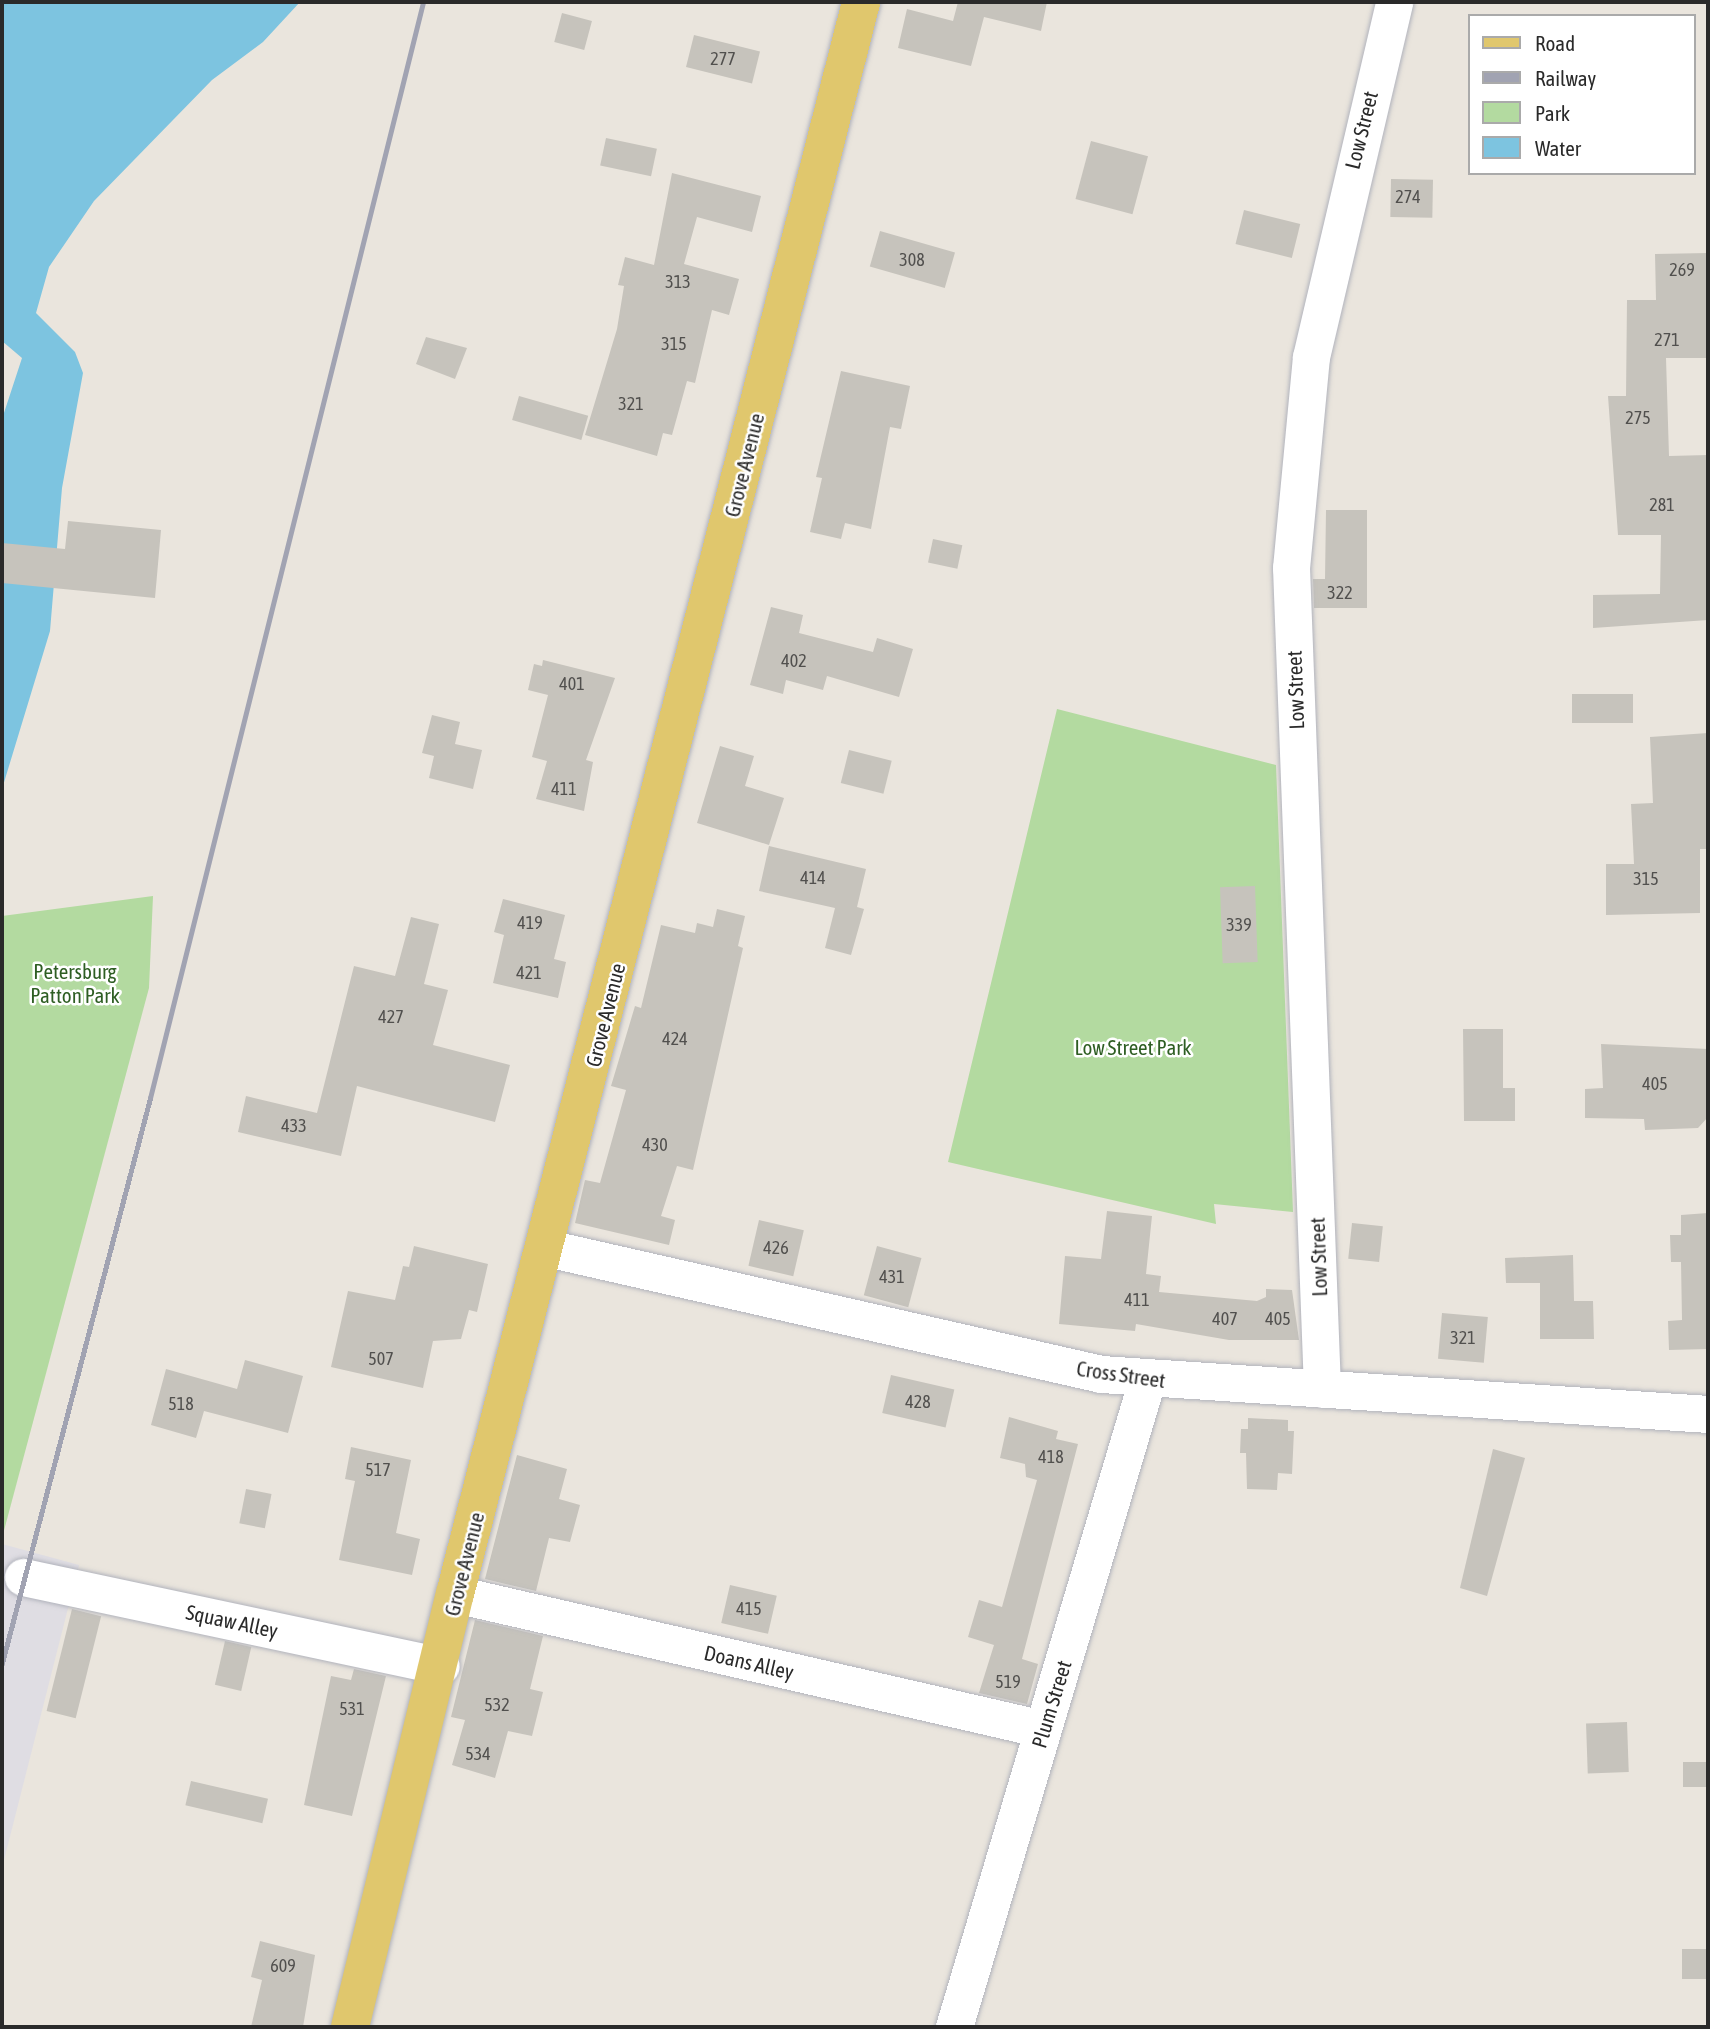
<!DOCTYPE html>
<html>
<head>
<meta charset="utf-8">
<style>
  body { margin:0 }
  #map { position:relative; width:1710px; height:2029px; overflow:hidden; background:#eae5dd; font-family:"Asap Condensed",sans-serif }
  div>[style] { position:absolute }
  .industrial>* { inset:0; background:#dfdde3 }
  .green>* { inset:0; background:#b3daa0 }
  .water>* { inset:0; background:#7dc4e0 }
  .building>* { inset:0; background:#c6c3bc; transform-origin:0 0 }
  .roads { filter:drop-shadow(0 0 2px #b1b3bc) drop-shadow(0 0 2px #b1b3bc) }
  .minor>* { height:37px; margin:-18.5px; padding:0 18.5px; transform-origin:18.5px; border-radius:18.5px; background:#fff }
  .major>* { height:38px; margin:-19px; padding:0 19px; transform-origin:19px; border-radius:19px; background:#e0c76d }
  .rail>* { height:5px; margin:-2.5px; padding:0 2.5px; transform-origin:2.5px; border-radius:2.5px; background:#a1a3b2 }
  span { translate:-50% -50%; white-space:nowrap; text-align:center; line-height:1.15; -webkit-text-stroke:5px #fff; paint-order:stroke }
  .number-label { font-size:18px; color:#51504e }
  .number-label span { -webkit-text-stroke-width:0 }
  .street-label { font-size:21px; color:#2a2a2a }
  .park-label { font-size:21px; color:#2e5e23 }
  .frame { position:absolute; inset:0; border:4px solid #2a2a2a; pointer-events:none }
  .legend { position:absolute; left:1468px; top:14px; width:228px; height:161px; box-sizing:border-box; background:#fff; border:2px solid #aaa; margin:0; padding:9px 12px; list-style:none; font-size:21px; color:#2a2a2a }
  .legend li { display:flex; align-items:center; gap:14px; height:35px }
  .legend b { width:35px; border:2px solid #aaa }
</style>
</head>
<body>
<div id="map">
  <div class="industrial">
    <i style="clip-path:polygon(2px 1544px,79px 1565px,2px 1868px)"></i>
  </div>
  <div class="green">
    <i style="clip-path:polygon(1057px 709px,1276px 765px,1293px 1212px,1214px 1204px,1216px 1224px,948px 1162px)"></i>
    <i style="clip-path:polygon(153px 896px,149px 988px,2px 1538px,2px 916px)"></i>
  </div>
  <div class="water">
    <i style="clip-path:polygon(2px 2px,300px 2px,263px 42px,212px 80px,94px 201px,49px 267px,36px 313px,75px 352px,83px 373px,62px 488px,50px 631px,2px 789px,2px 419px,22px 358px,2px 341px)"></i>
  </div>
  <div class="building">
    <i style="clip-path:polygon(958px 2px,1047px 2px,1041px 31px,984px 17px,971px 66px,898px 48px,907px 9px,953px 21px)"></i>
    <i style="left:562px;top:13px;width:31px;height:30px;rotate:15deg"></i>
    <i style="left:694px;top:35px;width:68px;height:33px;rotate:14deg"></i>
    <i style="left:606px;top:138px;width:52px;height:28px;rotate:12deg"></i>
    <i style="left:1091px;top:141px;width:59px;height:60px;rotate:15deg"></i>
    <i style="clip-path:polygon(672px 173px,761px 196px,752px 232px,697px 217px,684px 264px,739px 279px,729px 315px,712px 310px,695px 383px,687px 381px,672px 435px,663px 433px,657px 456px,585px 435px,617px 329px,624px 286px,618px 285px,625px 257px,654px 265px)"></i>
    <i style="left:1391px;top:179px;width:42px;height:38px;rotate:1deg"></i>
    <i style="left:1244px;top:210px;width:58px;height:35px;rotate:14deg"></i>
    <i style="left:880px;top:231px;width:78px;height:37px;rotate:16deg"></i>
    <i style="clip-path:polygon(1708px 253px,1708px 358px,1666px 358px,1669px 456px,1708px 455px,1708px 620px,1593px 628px,1593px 595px,1660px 594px,1661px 535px,1618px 535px,1608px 396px,1626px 396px,1627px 300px,1656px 300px,1655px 254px)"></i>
    <i style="clip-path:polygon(426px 337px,467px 348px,455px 379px,416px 364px)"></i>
    <i style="clip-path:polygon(841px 371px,910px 386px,901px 429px,890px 427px,871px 529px,845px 523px,841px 539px,810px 532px,822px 478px,816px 477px)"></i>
    <i style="left:519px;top:396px;width:72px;height:25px;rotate:16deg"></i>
    <i style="clip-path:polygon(1326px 510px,1367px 510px,1367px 608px,1314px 608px,1313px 579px,1325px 579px)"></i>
    <i style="clip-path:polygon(68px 521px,161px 530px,155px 598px,2px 583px,2px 543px,65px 549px)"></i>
    <i style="left:933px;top:539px;width:30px;height:24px;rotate:12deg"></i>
    <i style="clip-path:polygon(771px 607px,803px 615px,799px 633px,873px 652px,877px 638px,913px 649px,899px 697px,827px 676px,823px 690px,786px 680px,783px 694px,750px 685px)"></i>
    <i style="clip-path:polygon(543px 660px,615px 678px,586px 760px,593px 762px,584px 811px,536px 799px,547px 761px,532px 757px,548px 695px,528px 690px,534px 664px,542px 666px)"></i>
    <i style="left:1633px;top:694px;width:29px;height:61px;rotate:90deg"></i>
    <i style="clip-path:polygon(432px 715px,460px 722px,455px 744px,482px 750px,473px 789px,429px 778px,434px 756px,422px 753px)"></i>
    <i style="clip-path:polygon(1708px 733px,1708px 849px,1700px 849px,1700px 913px,1606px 915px,1606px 864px,1634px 864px,1631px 804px,1653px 803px,1650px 737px)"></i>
    <i style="clip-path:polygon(720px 746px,754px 756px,745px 786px,784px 798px,769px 845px,697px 823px)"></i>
    <i style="left:849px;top:750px;width:44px;height:34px;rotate:14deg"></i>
    <i style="clip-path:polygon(769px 846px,866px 869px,857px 907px,864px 909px,851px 955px,825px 948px,835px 908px,759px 891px)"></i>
    <i style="left:1255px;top:886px;width:76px;height:35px;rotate:88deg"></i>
    <i style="clip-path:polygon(503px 899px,565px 915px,554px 959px,566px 962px,558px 998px,493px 983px,504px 935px,494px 932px)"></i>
    <i style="clip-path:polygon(717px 909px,745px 916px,738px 946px,743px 948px,693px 1170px,677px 1166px,661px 1216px,675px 1220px,669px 1245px,575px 1223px,585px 1180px,600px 1183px,626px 1090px,611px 1086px,635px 1006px,641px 1008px,661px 925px,695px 933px,697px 923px,713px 927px)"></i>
    <i style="clip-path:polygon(411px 917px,439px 924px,424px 984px,448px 990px,433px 1045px,510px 1065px,495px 1122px,357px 1086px,341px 1156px,238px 1132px,246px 1096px,317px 1113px,354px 966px,395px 976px)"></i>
    <i style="clip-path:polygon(1463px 1029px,1503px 1029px,1503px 1088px,1515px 1088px,1515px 1121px,1464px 1121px)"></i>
    <i style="clip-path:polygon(1601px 1044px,1708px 1049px,1708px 1117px,1698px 1128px,1645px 1130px,1644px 1119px,1585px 1118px,1585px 1089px,1603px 1088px)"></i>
    <i style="clip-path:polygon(1107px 1211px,1152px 1216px,1146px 1274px,1161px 1276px,1159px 1292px,1257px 1301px,1266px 1297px,1266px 1289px,1292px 1290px,1299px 1340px,1229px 1340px,1136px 1324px,1135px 1331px,1059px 1324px,1065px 1256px,1101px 1259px)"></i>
    <i style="clip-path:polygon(1708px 1213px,1708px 1349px,1669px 1350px,1668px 1321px,1682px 1320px,1681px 1262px,1671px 1262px,1670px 1235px,1681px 1235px,1681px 1215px)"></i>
    <i style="left:759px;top:1220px;width:46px;height:47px;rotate:13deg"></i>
    <i style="left:1352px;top:1223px;width:31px;height:36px;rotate:6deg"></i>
    <i style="clip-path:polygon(414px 1246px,488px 1264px,477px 1312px,469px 1310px,461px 1339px,433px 1341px,423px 1388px,331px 1367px,348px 1291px,395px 1300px,403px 1266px,409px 1267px)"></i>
    <i style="left:877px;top:1246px;width:46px;height:51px;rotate:15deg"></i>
    <i style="clip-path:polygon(1573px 1255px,1574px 1301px,1593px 1301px,1594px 1339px,1540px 1339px,1540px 1283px,1506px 1283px,1505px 1258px)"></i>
    <i style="left:1442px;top:1313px;width:46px;height:46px;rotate:5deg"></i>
    <i style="clip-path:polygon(245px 1360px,303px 1376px,288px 1433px,204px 1411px,196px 1438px,151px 1425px,166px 1369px,237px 1389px)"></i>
    <i style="left:891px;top:1375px;width:65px;height:39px;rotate:13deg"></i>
    <i style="clip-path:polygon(1009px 1417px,1058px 1431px,1056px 1439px,1078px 1444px,1022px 1659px,1038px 1664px,1027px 1704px,979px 1693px,994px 1645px,968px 1637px,979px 1600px,1002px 1607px,1037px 1480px,1026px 1477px,1025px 1464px,1000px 1458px)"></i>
    <i style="clip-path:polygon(1248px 1418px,1288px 1420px,1288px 1431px,1294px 1431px,1292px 1474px,1278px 1473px,1277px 1490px,1247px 1489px,1246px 1453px,1240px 1453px,1241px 1429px,1248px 1429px)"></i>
    <i style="clip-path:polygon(351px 1447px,411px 1460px,396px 1533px,420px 1539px,412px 1575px,339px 1560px,355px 1481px,345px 1479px)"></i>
    <i style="clip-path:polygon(1493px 1449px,1525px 1458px,1487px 1596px,1460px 1588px)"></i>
    <i style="clip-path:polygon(517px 1455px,567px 1469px,559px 1499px,580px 1505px,570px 1542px,549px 1538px,536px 1591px,485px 1579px)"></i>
    <i style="left:246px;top:1489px;width:26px;height:35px;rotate:11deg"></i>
    <i style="left:730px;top:1585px;width:48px;height:39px;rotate:13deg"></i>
    <i style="left:72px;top:1609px;width:30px;height:105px;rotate:14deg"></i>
    <i style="clip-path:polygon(475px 1620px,543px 1636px,530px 1689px,543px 1692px,532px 1736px,508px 1731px,495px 1778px,452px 1765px,465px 1720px,451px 1717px)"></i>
    <i style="left:225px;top:1641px;width:27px;height:45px;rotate:13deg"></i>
    <i style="clip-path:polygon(354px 1669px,386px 1676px,352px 1816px,304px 1805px,331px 1676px,351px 1680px)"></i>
    <i style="left:1627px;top:1722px;width:50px;height:41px;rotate:88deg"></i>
    <i style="left:1708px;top:1762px;width:25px;height:25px;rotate:90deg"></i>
    <i style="left:191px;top:1781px;width:79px;height:25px;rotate:13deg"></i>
    <i style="clip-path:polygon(260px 1941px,315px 1955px,303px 2027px,251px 2027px,262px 1980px,251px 1977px)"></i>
    <i style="left:1708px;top:1949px;width:30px;height:26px;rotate:90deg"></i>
  </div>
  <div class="roads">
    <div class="minor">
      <i style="left:547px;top:1248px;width:568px;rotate:12.81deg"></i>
      <i style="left:1101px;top:1374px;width:608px;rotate:3.77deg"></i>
      <i style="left:1322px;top:1389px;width:822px;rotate:-92.16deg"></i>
      <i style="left:1291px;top:568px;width:212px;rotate:-84.6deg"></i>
      <i style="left:1311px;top:357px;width:365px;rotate:-76.8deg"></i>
      <i style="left:23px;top:1577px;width:427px;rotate:12deg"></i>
      <i style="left:455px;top:1594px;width:603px;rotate:12.93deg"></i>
      <i style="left:954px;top:2027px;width:675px;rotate:-73.39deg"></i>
    </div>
    <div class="major">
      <i style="left:350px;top:2027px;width:446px;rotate:-76.4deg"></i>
      <i style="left:455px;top:1594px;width:1643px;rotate:-75.69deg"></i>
    </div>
  </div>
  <div class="rail">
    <i style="left:2px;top:1663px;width:584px;rotate:-75.32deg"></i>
    <i style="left:150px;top:1098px;width:1129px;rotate:-76.01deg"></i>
  </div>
  <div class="number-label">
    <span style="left:723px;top:59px">277</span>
    <span style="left:1408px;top:197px">274</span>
    <span style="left:912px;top:260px">308</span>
    <span style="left:1682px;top:270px">269</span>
    <span style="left:678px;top:282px">313</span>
    <span style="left:1667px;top:340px">271</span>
    <span style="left:674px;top:344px">315</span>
    <span style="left:631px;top:404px">321</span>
    <span style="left:1638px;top:418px">275</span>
    <span style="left:1662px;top:505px">281</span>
    <span style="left:1340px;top:593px">322</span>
    <span style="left:794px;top:661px">402</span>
    <span style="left:572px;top:684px">401</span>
    <span style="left:564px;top:789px">411</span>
    <span style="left:813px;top:878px">414</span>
    <span style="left:1646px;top:879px">315</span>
    <span style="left:530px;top:923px">419</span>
    <span style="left:1239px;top:925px">339</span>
    <span style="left:529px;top:973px">421</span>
    <span style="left:391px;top:1017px">427</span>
    <span style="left:675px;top:1039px">424</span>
    <span style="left:1655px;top:1084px">405</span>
    <span style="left:294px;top:1126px">433</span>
    <span style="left:655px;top:1145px">430</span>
    <span style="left:776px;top:1248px">426</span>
    <span style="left:892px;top:1277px">431</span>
    <span style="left:1137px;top:1300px">411</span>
    <span style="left:1225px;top:1319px">407</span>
    <span style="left:1278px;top:1319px">405</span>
    <span style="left:1463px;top:1338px">321</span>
    <span style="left:381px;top:1359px">507</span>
    <span style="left:918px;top:1402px">428</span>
    <span style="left:181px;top:1404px">518</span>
    <span style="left:1051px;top:1457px">418</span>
    <span style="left:378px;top:1470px">517</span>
    <span style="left:749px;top:1609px">415</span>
    <span style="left:1008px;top:1682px">519</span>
    <span style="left:497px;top:1705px">532</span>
    <span style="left:352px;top:1709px">531</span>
    <span style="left:478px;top:1754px">534</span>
    <span style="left:283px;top:1966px">609</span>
  </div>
  <div class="street-label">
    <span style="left:1361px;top:130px;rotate:-76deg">Low Street</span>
    <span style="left:744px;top:465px;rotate:-76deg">Grove Avenue</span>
    <span style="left:1295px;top:690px;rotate:-92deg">Low Street</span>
    <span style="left:605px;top:1015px;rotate:-76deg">Grove Avenue</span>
    <span style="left:1318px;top:1257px;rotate:-92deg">Low Street</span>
    <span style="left:1121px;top:1374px;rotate:8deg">Cross Street</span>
    <span style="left:464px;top:1564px;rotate:-76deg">Grove Avenue</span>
    <span style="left:232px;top:1621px;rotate:12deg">Squaw Alley</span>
    <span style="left:749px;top:1662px;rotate:13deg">Doans Alley</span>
    <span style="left:1051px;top:1704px;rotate:-73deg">Plum Street</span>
  </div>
  <div class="park-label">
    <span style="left:75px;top:983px">Petersburg<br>Patton Park</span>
    <span style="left:1133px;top:1047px">Low Street Park</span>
  </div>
  <div class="frame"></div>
  <ul class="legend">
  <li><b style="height:9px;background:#e0c76d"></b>Road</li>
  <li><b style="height:9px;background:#a1a3b2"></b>Railway</li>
  <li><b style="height:19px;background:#b3daa0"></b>Park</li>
  <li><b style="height:19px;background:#7dc4e0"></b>Water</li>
  </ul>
</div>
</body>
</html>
